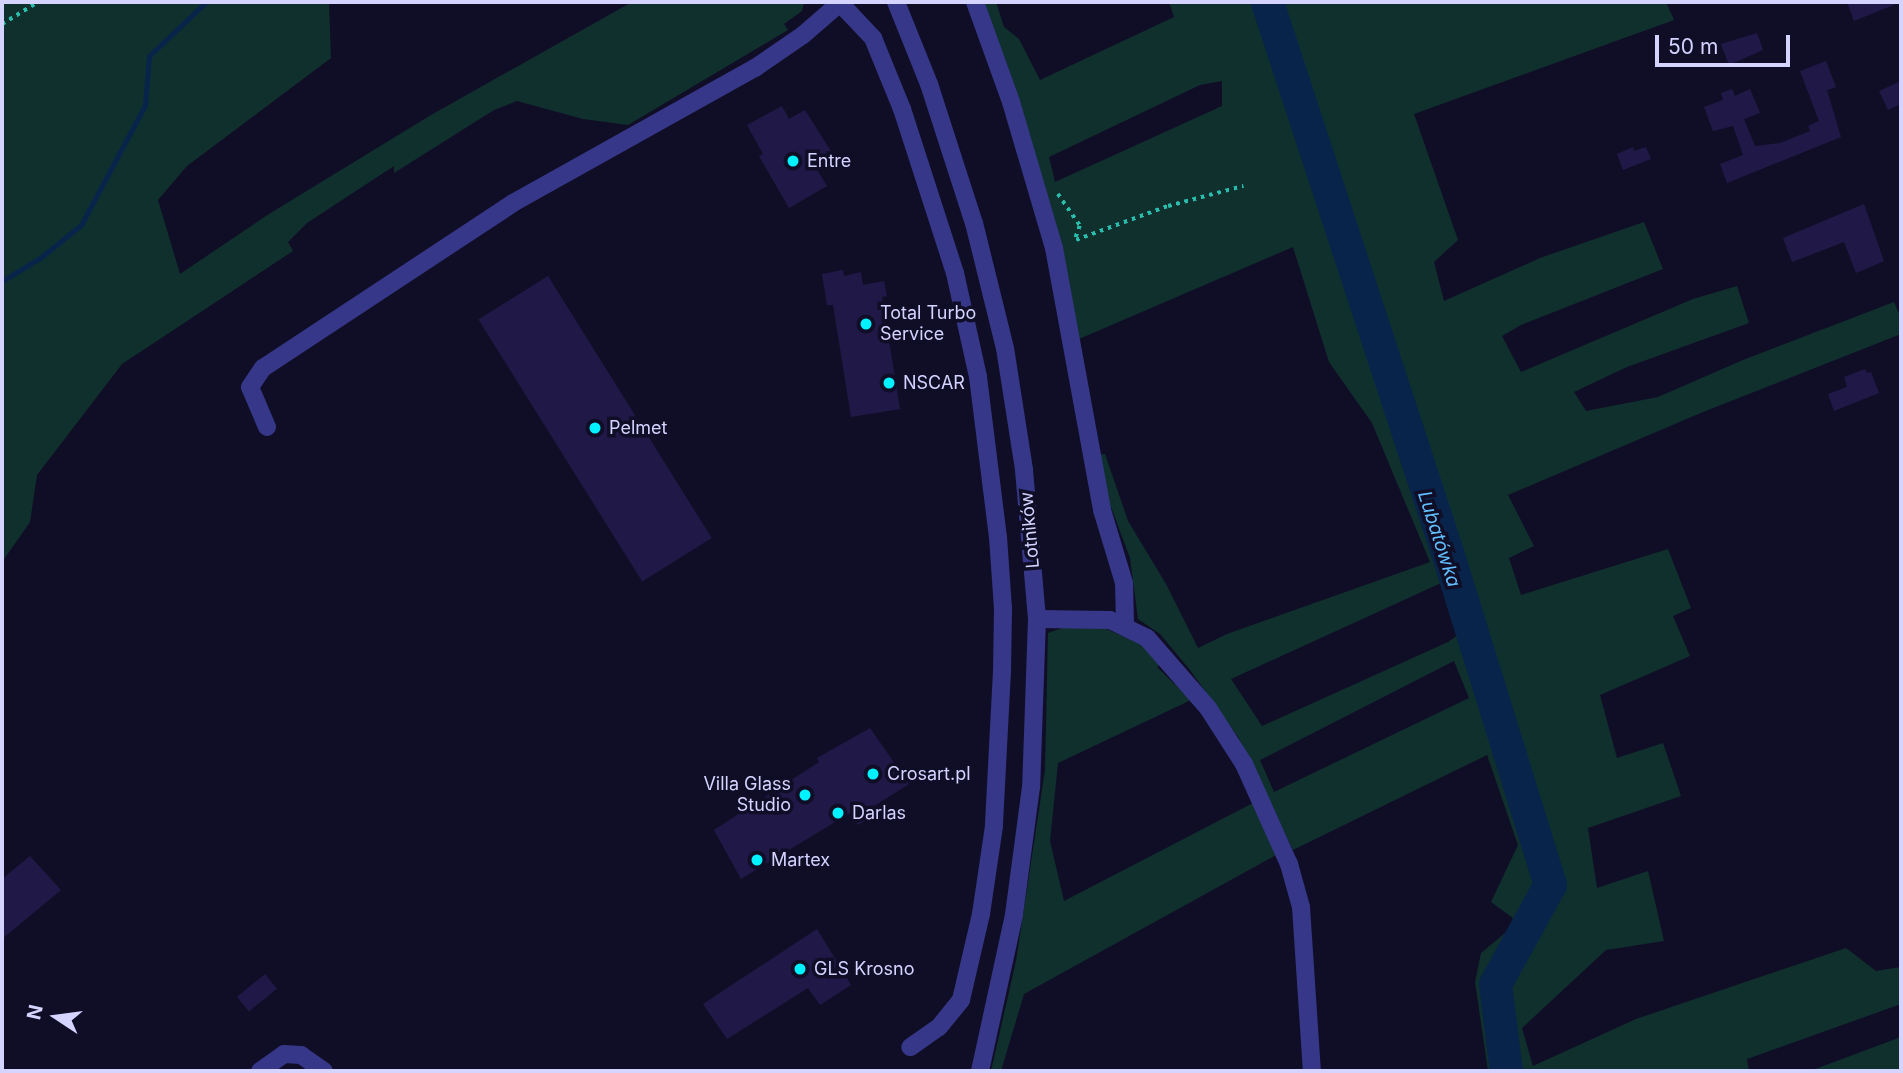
<!DOCTYPE html>
<html>
<head>
<meta charset="utf-8">
<style>
  body { margin:0 }
  #map { position:relative; width:1903px; height:1073px; overflow:hidden; background:#100e26; font-family:Inter,sans-serif }
  div>[style] { position:absolute }
  .green>* { inset:0; background:#10302e }
  .stream>* { height:5px; margin:-2.5px; padding:0 2.5px; transform-origin:2.5px; border-radius:2.5px; background:#09244a }
  .river>* { height:33px; margin:-16.5px; padding:0 16.5px; transform-origin:16.5px; border-radius:16.5px; background:#09244a }
  .building>* { inset:0; background:#201948; transform-origin:0 0 }
  .path>* { height:3.5px; margin-top:-1.75px; transform-origin:0; background:repeating-linear-gradient(90deg,#28bdac 0 3.5px,transparent 0 8.5px) }
  .minor>* { height:18px; margin:-9px; padding:0 9px; transform-origin:9px; border-radius:9px; background:#363788 }
  .dots>* { width:19px; height:19px; translate:-50% -50%; box-sizing:border-box; border:4px solid #100e26; border-radius:50% }
  span { translate:-50% -50%; white-space:nowrap; text-align:center; line-height:1.15; -webkit-text-stroke:7px #100e26; paint-order:stroke }
  .poi-label { font-size:18px; color:#d5d3ff }
  .left { translate:0 -50%; text-align:left }
  .right { translate:-100% -50%; text-align:right }
  .street-label { font-size:18px; color:#d5d3ff }
  .water-label { font-size:19px; color:#61beff; font-style:italic }
  .frame { position:absolute; inset:0; border:4px solid #d5d3ff; pointer-events:none }
  .north { position:absolute; left:21px; top:982px; width:70px; height:70px; -webkit-text-stroke:5px #100e26; paint-order:stroke; rotate:283deg; font-size:19px; font-weight:700; line-height:28px; text-align:center; color:#d5d3ff }
  .north::after { content:''; display:block; margin:auto; width:24px; height:32px; background:#d5d3ff; clip-path:polygon(50% 0,100% 100%,50% 72%,0 100%) }
  .scale { position:absolute; left:1655px; top:35px; width:135px; height:32px; box-sizing:border-box; border:4px solid #d5d3ff; border-top:0; padding-left:9px; font-size:21px; line-height:24px; white-space:nowrap; color:#d5d3ff; -webkit-text-stroke:5px #100e26; paint-order:stroke }
</style>
</head>
<body>
<div id="map">
  <div class="green">
    <i style="clip-path:polygon(2px 2px,333px 2px,329px 4px,331px 58px,187px 166px,158px 200px,180px 274px,269px 214px,431px 115px,632px 2px,804px 3px,802px 11px,784px 24px,788px 30px,628px 125px,583px 119px,517px 101px,494px 110px,394px 173px,394px 166px,307px 223px,288px 242px,293px 251px,122px 364px,37px 475px,30px 522px,2px 562px)"></i>
    <i style="clip-path:polygon(evenodd,981px 2px,996px 2px,1004px 27px,1019px 39px,1040px 80px,1174px 17px,1169px 2px,1666px 2px,1674px 20px,1414px 114px,1458px 240px,1434px 262px,1444px 301px,1540px 258px,1644px 222px,1663px 269px,1521px 325px,1502px 336px,1521px 372px,1693px 299px,1737px 286px,1749px 323px,1627px 367px,1574px 392px,1586px 411px,1658px 397px,1743px 360px,1894px 302px,1901px 318px,1901px 334px,1703px 412px,1508px 495px,1534px 546px,1509px 558px,1521px 595px,1668px 549px,1691px 608px,1673px 616px,1690px 656px,1600px 695px,1617px 758px,1663px 743px,1681px 796px,1588px 828px,1597px 888px,1648px 871px,1664px 941px,1606px 950px,1522px 1028px,1533px 1066px,1636px 1019px,1846px 948px,1876px 971px,1901px 967px,1901px 1004px,1747px 1059px,1749px 1071px,1488px 1071px,1475px 982px,1481px 953px,1510px 929px,1513px 918px,1491px 902px,1518px 845px,1487px 755px,1293px 850px,1238px 737px,1190px 670px,1160px 634px,1138px 619px,1130px 558px,1105px 491px,1099px 455px,1105px 454px,1128px 521px,1166px 584px,1198px 648px,1227px 634px,1430px 562px,1372px 423px,1329px 362px,1293px 247px,1079px 339px,981px 2px,1222px 81px,1222px 106px,1055px 182px,1049px 157px,1200px 85px,1222px 81px,981px 2px,1441px 583px,1450px 598px,1461px 633px,1448px 642px,1262px 726px,1231px 679px,1441px 583px,981px 2px,1454px 661px,1469px 698px,1274px 792px,1260px 760px,1454px 661px)"></i>
    <i style="clip-path:polygon(1062px 628px,1104px 628px,1140px 644px,1163px 664px,1157px 667px,1191px 700px,1058px 763px,1050px 841px,1064px 901px,1253px 803px,1278px 854px,1024px 994px,1001px 1071px,991px 1071px,1016px 961px,1045px 770px,1048px 633px)"></i>
    <i style="clip-path:polygon(1901px 1037px,1901px 1071px,1810px 1071px)"></i>
  </div>
  <div class="stream">
    <i style="left:2px;top:281px;width:44px;rotate:-31.2deg"></i>
    <i style="left:40px;top:258px;width:53px;rotate:-38.8deg"></i>
    <i style="left:81px;top:225px;width:136px;rotate:-61.9deg"></i>
    <i style="left:145px;top:105px;width:49px;rotate:-85.3deg"></i>
    <i style="left:149px;top:56px;width:79px;rotate:-43.5deg"></i>
  </div>
  <div class="river">
    <i style="left:1267px;top:2px;width:579px;rotate:71.88deg"></i>
    <i style="left:1447px;top:552px;width:348px;rotate:72.8deg"></i>
    <i style="left:1550px;top:884px;width:114px;rotate:118.8deg"></i>
    <i style="left:1495px;top:984px;width:88px;rotate:82.8deg"></i>
  </div>
  <div class="building">
    <i style="clip-path:polygon(1847px 2px,1901px 2px,1854px 21px)"></i>
    <i style="clip-path:polygon(1757px 33px,1763px 50px,1729px 65px,1721px 44px)"></i>
    <i style="clip-path:polygon(1826px 61px,1836px 87px,1827px 90px,1841px 137px,1727px 183px,1720px 164px,1743px 155px,1733px 126px,1713px 131px,1704px 107px,1723px 100px,1721px 93px,1732px 89px,1735px 96px,1750px 89px,1760px 113px,1744px 119px,1755px 146px,1780px 143px,1810px 131px,1808px 126px,1819px 121px,1800px 71px)"></i>
    <i style="clip-path:polygon(1901px 81px,1901px 104px,1888px 110px,1879px 91px)"></i>
    <i style="clip-path:polygon(782px 106px,789px 119px,805px 110px,834px 156px,815px 166px,827px 186px,789px 208px,759px 156px,763px 154px,747px 125px)"></i>
    <i style="clip-path:polygon(1633px 147px,1634px 151px,1646px 147px,1651px 159px,1623px 170px,1617px 154px)"></i>
    <i style="clip-path:polygon(1864px 204px,1884px 261px,1856px 273px,1844px 242px,1792px 262px,1783px 238px)"></i>
    <i style="clip-path:polygon(843px 270px,844px 276px,861px 272px,863px 285px,884px 281px,887px 296px,882px 297px,900px 409px,851px 417px,833px 305px,827px 305px,822px 274px)"></i>
    <i style="left:548px;top:276px;width:309px;height:82px;rotate:58deg"></i>
    <i style="clip-path:polygon(1865px 369px,1867px 373px,1871px 372px,1879px 393px,1834px 411px,1828px 394px,1847px 387px,1844px 377px)"></i>
    <i style="clip-path:polygon(870px 728px,909px 784px,876px 805px,879px 813px,858px 825px,850px 813px,741px 879px,714px 830px,819px 762px,817px 758px)"></i>
    <i style="clip-path:polygon(30px 856px,61px 890px,2px 939px,2px 879px)"></i>
    <i style="clip-path:polygon(817px 929px,851px 985px,820px 1005px,808px 988px,727px 1039px,703px 1004px)"></i>
    <i style="left:265px;top:974px;width:19px;height:36px;rotate:51deg"></i>
  </div>
  <div class="path">
    <i style="left:2px;top:24px;width:42px;rotate:-31.4deg"></i>
    <i style="left:1058px;top:194px;width:39px;rotate:55deg"></i>
    <i style="left:1080px;top:226px;width:15px;rotate:110deg"></i>
    <i style="left:1076px;top:240px;width:98px;rotate:-20.3deg"></i>
    <i style="left:1168px;top:206px;width:78px;rotate:-14.9deg"></i>
  </div>
  <div class="minor">
    <i style="left:839px;top:2px;width:50px;rotate:46.6deg"></i>
    <i style="left:873px;top:38px;width:77px;rotate:67.8deg"></i>
    <i style="left:902px;top:109px;width:172px;rotate:72.1deg"></i>
    <i style="left:955px;top:273px;width:107px;rotate:77.5deg"></i>
    <i style="left:978px;top:377px;width:161px;rotate:82.9deg"></i>
    <i style="left:998px;top:537px;width:72px;rotate:86deg"></i>
    <i style="left:1003px;top:609px;width:62px;rotate:90.9deg"></i>
    <i style="left:1002px;top:671px;width:155px;rotate:93deg"></i>
    <i style="left:994px;top:826px;width:89px;rotate:98.4deg"></i>
    <i style="left:981px;top:914px;width:88px;rotate:103.1deg"></i>
    <i style="left:961px;top:1000px;width:35px;rotate:129deg"></i>
    <i style="left:939px;top:1027px;width:35px;rotate:145deg"></i>
    <i style="left:896px;top:2px;width:88px;rotate:68.1deg"></i>
    <i style="left:929px;top:84px;width:146px;rotate:72.1deg"></i>
    <i style="left:974px;top:223px;width:129px;rotate:76.1deg"></i>
    <i style="left:1005px;top:348px;width:123px;rotate:81.1deg"></i>
    <i style="left:1024px;top:470px;width:150px;rotate:85deg"></i>
    <i style="left:1037px;top:619px;width:168px;rotate:92deg"></i>
    <i style="left:1031px;top:787px;width:129px;rotate:97.6deg"></i>
    <i style="left:1014px;top:915px;width:160px;rotate:102.3deg"></i>
    <i style="left:975px;top:2px;width:106px;rotate:70.2deg"></i>
    <i style="left:1011px;top:102px;width:152px;rotate:73.6deg"></i>
    <i style="left:1054px;top:248px;width:266px;rotate:79.6deg"></i>
    <i style="left:1102px;top:510px;width:76px;rotate:73.2deg"></i>
    <i style="left:1124px;top:583px;width:42px;rotate:88.6deg"></i>
    <i style="left:267px;top:427px;width:43px;rotate:-113deg"></i>
    <i style="left:250px;top:387px;width:23px;rotate:-56deg"></i>
    <i style="left:263px;top:368px;width:300px;rotate:-33.4deg"></i>
    <i style="left:513px;top:203px;width:277px;rotate:-29.2deg"></i>
    <i style="left:755px;top:68px;width:58px;rotate:-34.5deg"></i>
    <i style="left:803px;top:35px;width:49px;rotate:-40.9deg"></i>
    <i style="left:1037px;top:619px;width:73px;rotate:0.8deg"></i>
    <i style="left:1110px;top:620px;width:41px;rotate:25.9deg"></i>
    <i style="left:1147px;top:638px;width:93px;rotate:48.9deg"></i>
    <i style="left:1208px;top:708px;width:67px;rotate:57.3deg"></i>
    <i style="left:1244px;top:764px;width:110px;rotate:65.8deg"></i>
    <i style="left:1289px;top:864px;width:45px;rotate:74.4deg"></i>
    <i style="left:1301px;top:907px;width:164px;rotate:86.2deg"></i>
    <i style="left:260px;top:1071px;width:29px;rotate:-35deg"></i>
    <i style="left:284px;top:1054px;width:17px;rotate:3deg"></i>
    <i style="left:301px;top:1055px;width:28px;rotate:35deg"></i>
  </div>
  <div class="dots">
    <i style="left:793px;top:161px;background:#00f2fe"></i>
    <i style="left:866px;top:324px;background:#00f2fe"></i>
    <i style="left:889px;top:383px;background:#00f2fe"></i>
    <i style="left:595px;top:428px;background:#00f2fe"></i>
    <i style="left:873px;top:774px;background:#00f2fe"></i>
    <i style="left:805px;top:795px;background:#00f2fe"></i>
    <i style="left:838px;top:813px;background:#00f2fe"></i>
    <i style="left:757px;top:860px;background:#00f2fe"></i>
    <i style="left:800px;top:969px;background:#00f2fe"></i>
  </div>
  <div class="poi-label">
    <span class="left" style="left:807px;top:161px">Entre</span>
    <span class="left" style="left:880px;top:324px">Total Turbo<br>Service</span>
    <span class="left" style="left:903px;top:383px">NSCAR</span>
    <span class="left" style="left:609px;top:428px">Pelmet</span>
    <span class="left" style="left:887px;top:774px">Crosart.pl</span>
    <span class="right" style="left:791px;top:795px">Villa Glass<br>Studio</span>
    <span class="left" style="left:852px;top:813px">Darlas</span>
    <span class="left" style="left:771px;top:860px">Martex</span>
    <span class="left" style="left:814px;top:969px">GLS Krosno</span>
  </div>
  <div class="street-label">
    <span style="left:1030px;top:530px;rotate:-95deg">Lotników</span>
  </div>
  <div class="water-label">
    <span style="left:1439px;top:539px;rotate:72deg">Lubatówka</span>
  </div>
  <div class="frame"></div>
  <div class="north">N</div>
  <div class="scale">50 m</div>
</div>
</body>
</html>
